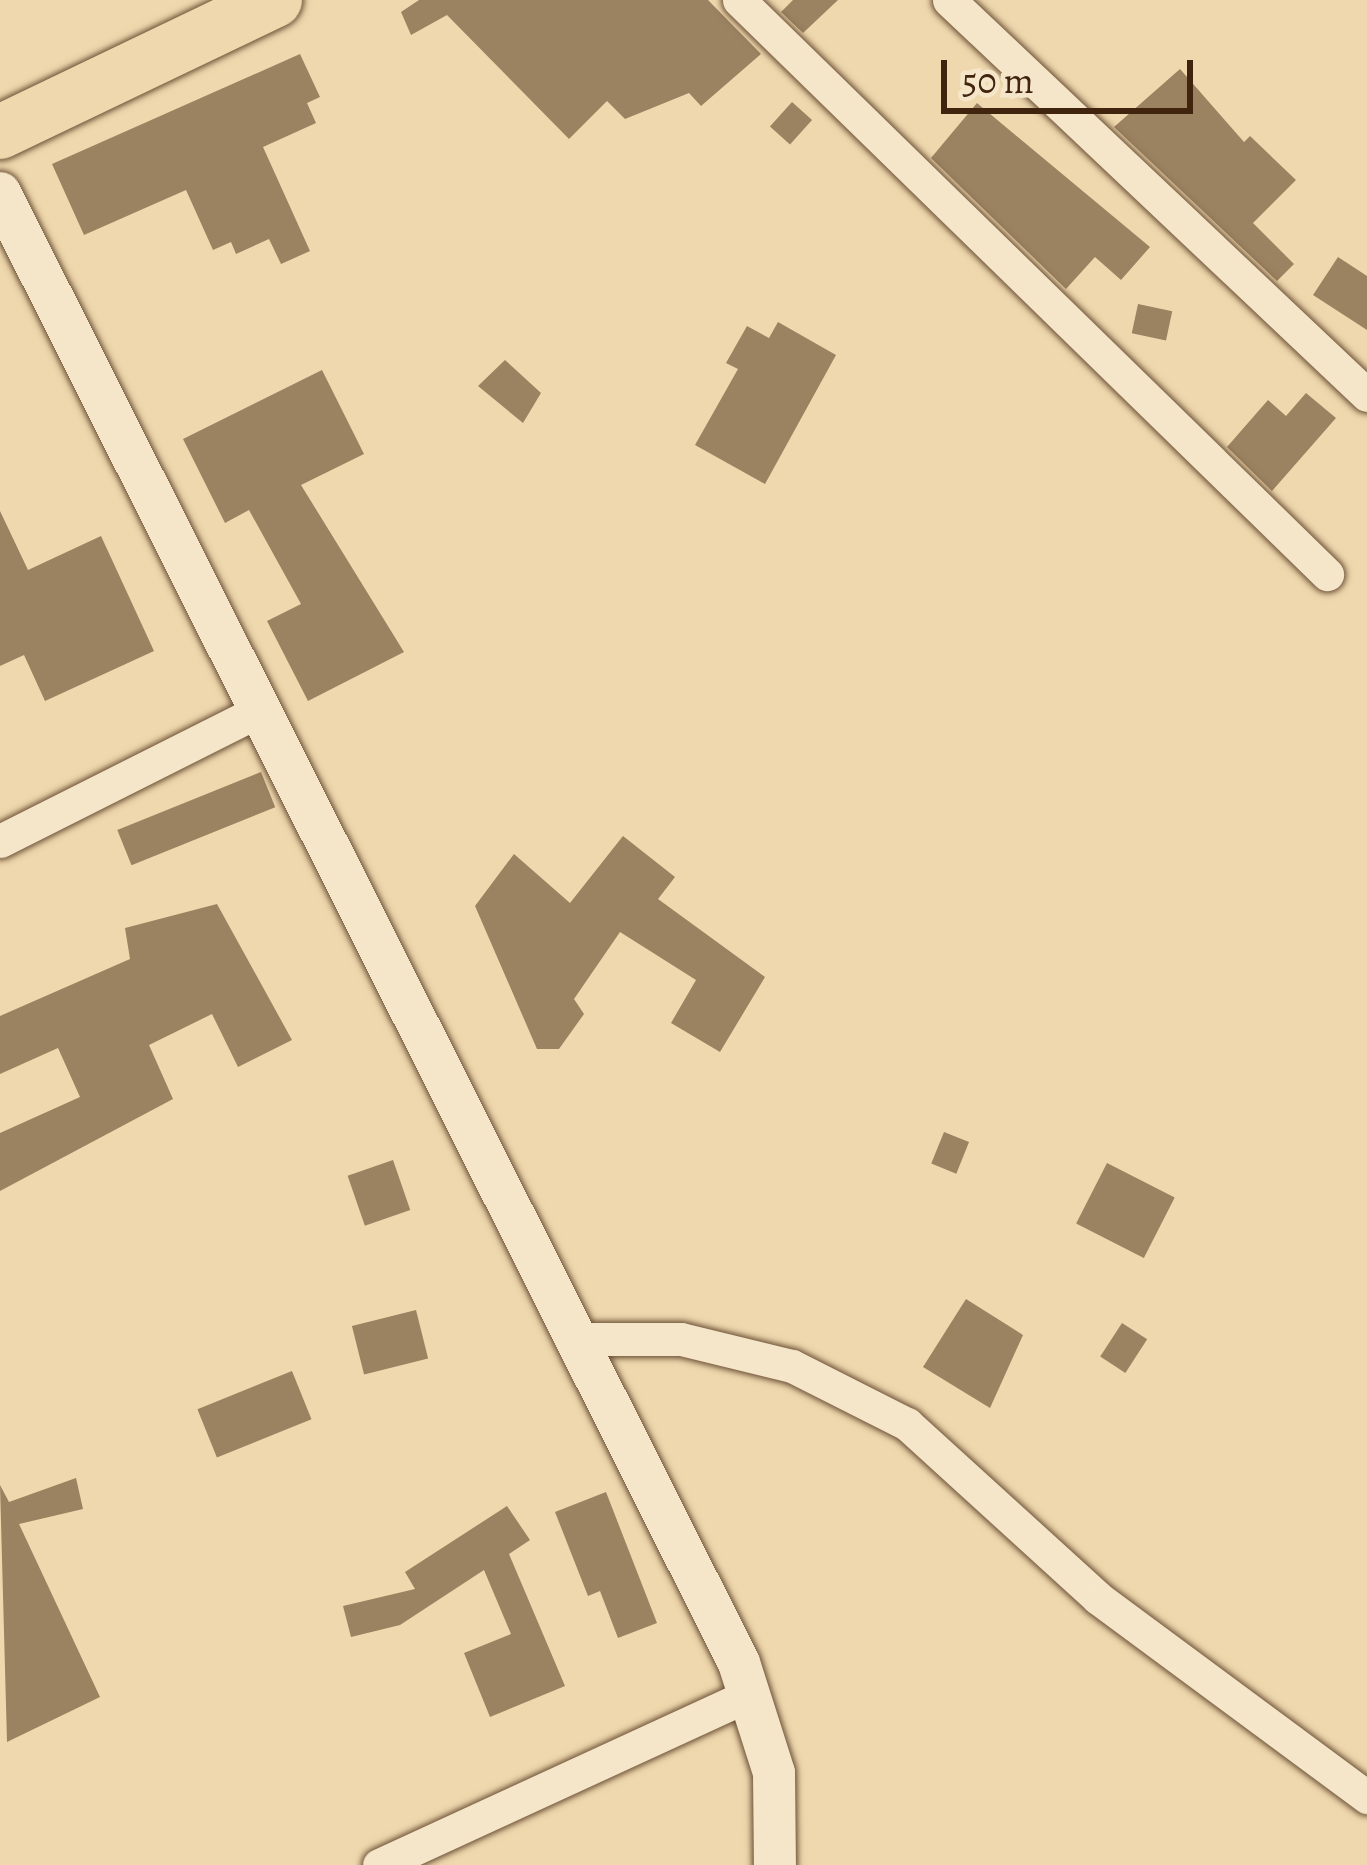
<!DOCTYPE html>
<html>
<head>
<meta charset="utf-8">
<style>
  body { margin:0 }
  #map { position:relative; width:1367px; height:1865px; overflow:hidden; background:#efd8ae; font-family:Alegreya,serif }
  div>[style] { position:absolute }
  .building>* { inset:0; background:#9b8261; transform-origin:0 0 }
  .roads { filter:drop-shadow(0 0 3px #6c5136) drop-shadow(0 0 3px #6c5136) }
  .minor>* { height:33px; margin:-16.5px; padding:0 16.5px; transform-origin:16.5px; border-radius:16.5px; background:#f5e6ca }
  .tertiary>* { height:42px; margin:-21px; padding:0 21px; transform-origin:21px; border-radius:21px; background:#f5e6ca }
  .primary>* { height:54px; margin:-27px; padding:0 27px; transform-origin:27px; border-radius:27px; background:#efd8ae }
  span { translate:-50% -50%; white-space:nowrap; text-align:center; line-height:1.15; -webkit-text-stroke:10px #f5e6ca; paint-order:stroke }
  .scale { position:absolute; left:941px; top:60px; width:252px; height:54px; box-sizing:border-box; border:6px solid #41240e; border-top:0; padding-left:15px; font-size:36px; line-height:42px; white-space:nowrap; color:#41240e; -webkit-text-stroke:9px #f5e6ca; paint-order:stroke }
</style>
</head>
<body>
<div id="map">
  <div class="building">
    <i style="clip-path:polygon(419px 0,708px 0,761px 54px,701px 106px,689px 93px,625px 119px,607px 101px,569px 139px,447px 15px,411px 35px,401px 12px)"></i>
    <i style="clip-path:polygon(793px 0,838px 0,803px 33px,781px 12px)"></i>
    <i style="clip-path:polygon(300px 54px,320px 97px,307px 103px,316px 123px,263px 147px,310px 251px,281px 264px,269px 239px,236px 254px,231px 242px,213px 250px,186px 190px,84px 235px,52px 164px)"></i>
    <i style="clip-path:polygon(1180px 69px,1244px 142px,1250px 136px,1296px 180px,1253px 223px,1294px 264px,1277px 281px,1114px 127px)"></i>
    <i style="left:792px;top:102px;width:27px;height:33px;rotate:42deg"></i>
    <i style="clip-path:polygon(977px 103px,1150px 247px,1121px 280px,1095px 257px,1066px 289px,931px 158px)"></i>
    <i style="clip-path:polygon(1338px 257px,1367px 276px,1367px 330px,1313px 295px)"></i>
    <i style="left:1138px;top:304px;width:35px;height:30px;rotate:12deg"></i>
    <i style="clip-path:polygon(778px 322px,836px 355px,765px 484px,695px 445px,738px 369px,726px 363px,747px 326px,769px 338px)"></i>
    <i style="clip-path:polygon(505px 360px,541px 393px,523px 423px,478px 386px)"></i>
    <i style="clip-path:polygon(322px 370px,364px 454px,301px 485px,404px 652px,308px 701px,267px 621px,301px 604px,249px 510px,225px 523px,183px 439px)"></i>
    <i style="clip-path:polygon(1306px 393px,1336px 418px,1272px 491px,1227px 447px,1268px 400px,1286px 416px)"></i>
    <i style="clip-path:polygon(0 511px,28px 570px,101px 536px,154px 651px,45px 701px,24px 655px,0 666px)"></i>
    <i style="left:261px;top:772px;width:38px;height:155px;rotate:68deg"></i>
    <i style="clip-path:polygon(623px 836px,675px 877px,658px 899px,765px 977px,720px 1052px,671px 1023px,696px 980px,620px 932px,574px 999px,584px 1014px,559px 1049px,537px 1049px,475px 906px,514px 854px,570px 903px)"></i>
    <i style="clip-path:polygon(217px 904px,292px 1040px,238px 1067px,212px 1014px,149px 1045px,173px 1099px,0 1191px,0 1133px,80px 1097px,58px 1048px,0 1074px,0 1016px,130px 959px,125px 928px)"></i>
    <i style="left:944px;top:1132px;width:27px;height:34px;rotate:22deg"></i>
    <i style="left:393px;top:1160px;width:53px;height:48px;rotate:71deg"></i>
    <i style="left:1107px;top:1163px;width:76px;height:68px;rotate:27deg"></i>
    <i style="clip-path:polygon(966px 1299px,1023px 1335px,990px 1408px,923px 1367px)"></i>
    <i style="left:416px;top:1310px;width:50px;height:66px;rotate:76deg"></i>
    <i style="left:1122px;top:1323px;width:30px;height:40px;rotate:33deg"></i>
    <i style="left:292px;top:1371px;width:52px;height:102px;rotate:68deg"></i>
    <i style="clip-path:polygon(76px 1478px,83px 1509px,19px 1524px,100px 1697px,7px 1742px,0 1485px,9px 1502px)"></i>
    <i style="clip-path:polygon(606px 1492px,657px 1623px,618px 1638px,600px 1591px,588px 1596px,555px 1512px)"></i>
    <i style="clip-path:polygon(507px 1506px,530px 1540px,509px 1554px,565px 1686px,490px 1717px,464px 1653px,511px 1634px,484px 1570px,400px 1625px,351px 1637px,343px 1606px,415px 1589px,405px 1572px)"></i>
  </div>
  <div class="roads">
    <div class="minor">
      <i style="left:739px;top:0;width:822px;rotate:44.31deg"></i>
      <i style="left:949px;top:0;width:575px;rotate:43.38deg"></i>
      <i style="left:0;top:841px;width:285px;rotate:-26.7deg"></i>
      <i style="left:574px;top:1339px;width:107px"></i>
      <i style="left:681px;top:1339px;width:114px;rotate:13.7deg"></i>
      <i style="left:792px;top:1366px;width:129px;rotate:26.8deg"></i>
      <i style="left:907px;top:1424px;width:258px;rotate:42.3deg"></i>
      <i style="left:1098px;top:1598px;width:335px;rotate:36.5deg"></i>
      <i style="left:379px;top:1865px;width:409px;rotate:-24.7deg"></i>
    </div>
    <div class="tertiary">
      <i style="left:0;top:193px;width:1645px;rotate:63.31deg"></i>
      <i style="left:739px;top:1663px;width:115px;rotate:72.3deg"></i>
      <i style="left:774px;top:1773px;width:92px;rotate:89.4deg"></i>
    </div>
    <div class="primary">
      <i style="left:0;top:132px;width:305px;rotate:-25.6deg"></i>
    </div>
  </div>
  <div class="scale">50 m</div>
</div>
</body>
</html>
